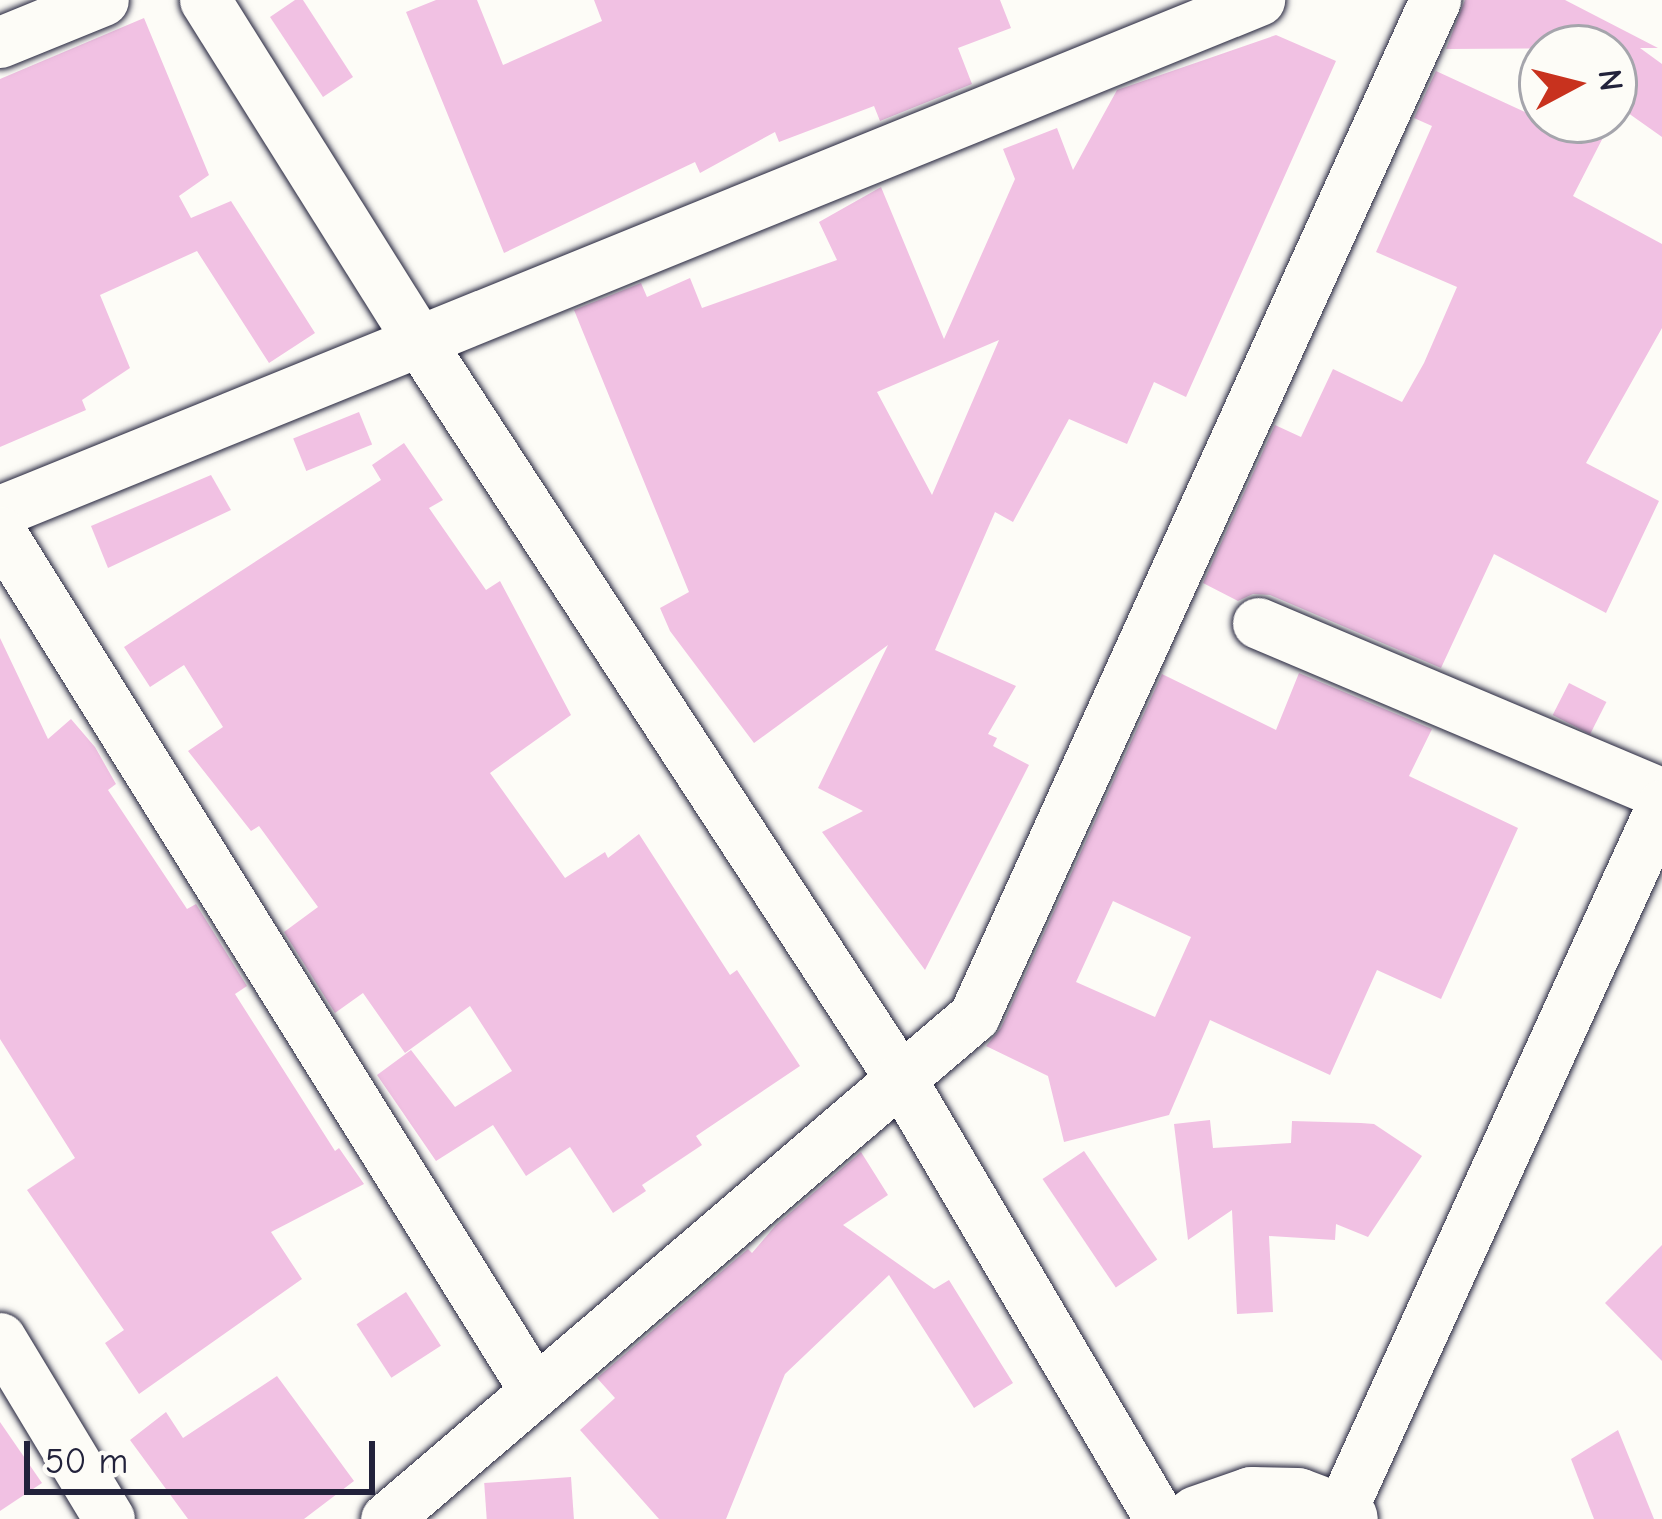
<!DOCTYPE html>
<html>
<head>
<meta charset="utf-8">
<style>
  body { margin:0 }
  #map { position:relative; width:1662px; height:1519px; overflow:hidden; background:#fdfcf7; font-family:"Comic Neue",sans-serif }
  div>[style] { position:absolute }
  .building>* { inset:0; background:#f1c1e3; transform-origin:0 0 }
  .roads { filter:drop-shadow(0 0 3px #22223b) drop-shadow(0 0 3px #22223b) }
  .street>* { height:51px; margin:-25.5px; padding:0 25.5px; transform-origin:25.5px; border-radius:25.5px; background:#fdfcf7 }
  .secondary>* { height:66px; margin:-33px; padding:0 33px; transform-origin:33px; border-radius:33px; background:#fdfcf7 }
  span { translate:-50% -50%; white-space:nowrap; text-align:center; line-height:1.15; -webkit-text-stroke:9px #fdfcf7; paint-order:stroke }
  .north { position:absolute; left:1518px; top:24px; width:120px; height:120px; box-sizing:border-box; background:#fdfcf7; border:3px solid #a5a5ac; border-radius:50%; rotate:83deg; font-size:33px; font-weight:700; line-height:48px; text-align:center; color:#22223b }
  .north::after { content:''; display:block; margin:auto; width:42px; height:54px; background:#c8321e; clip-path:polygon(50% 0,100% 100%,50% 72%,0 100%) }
  .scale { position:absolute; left:24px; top:1441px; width:351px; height:54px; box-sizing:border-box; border:6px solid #22223b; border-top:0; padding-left:15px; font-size:36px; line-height:42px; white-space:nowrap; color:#22223b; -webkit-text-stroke:9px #fdfcf7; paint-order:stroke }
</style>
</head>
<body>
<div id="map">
  <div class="building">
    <i style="clip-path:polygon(295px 0,303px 0,353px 77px,323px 97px,270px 17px)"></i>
    <i style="clip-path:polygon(436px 0,477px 0,503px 65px,602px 21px,594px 0,1000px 0,1011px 28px,958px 48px,972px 84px,880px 121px,874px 106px,779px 142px,775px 132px,700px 173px,695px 162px,504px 253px,406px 12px)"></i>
    <i style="clip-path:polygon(1465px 0,1565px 0,1658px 48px,1640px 48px,1662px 64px,1662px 137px,1614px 103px,1614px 48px,1446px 49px)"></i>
    <i style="clip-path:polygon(144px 18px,209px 175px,179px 196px,191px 218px,231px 201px,315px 333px,269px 363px,197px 251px,100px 295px,130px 368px,82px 400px,86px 410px,0 447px,0 79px)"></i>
    <i style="clip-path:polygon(evenodd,1276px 35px,1336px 61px,1186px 397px,1154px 382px,1127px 444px,1069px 419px,1013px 522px,995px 512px,935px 650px,1016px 686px,988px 734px,997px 738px,993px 746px,1029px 765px,925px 970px,822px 832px,863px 811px,818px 788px,888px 645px,754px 743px,670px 631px,660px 608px,689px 592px,574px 310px,641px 283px,647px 297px,690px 278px,702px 308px,837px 260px,819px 222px,881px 187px,944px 339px,1015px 179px,1003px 149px,1057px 128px,1073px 170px,1117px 90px,1276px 35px,999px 340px,932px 495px,877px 392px,999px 340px)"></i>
    <i style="clip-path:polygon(1436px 71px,1542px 120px,1612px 120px,1573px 196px,1662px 244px,1662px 328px,1586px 463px,1659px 501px,1606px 613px,1494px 554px,1441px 668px,1270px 595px,1253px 594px,1238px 601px,1203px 583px,1275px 425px,1301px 437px,1333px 369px,1402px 402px,1424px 363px,1457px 287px,1376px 252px,1432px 126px,1414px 118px)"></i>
    <i style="left:359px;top:412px;width:35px;height:71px;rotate:68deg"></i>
    <i style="clip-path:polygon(404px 443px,443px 500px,429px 508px,486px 590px,500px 581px,571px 715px,490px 773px,565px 878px,605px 852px,608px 858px,639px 834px,730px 975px,737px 970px,800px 1066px,696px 1136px,702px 1145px,642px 1185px,646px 1191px,613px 1213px,570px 1147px,526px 1176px,493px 1125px,436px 1161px,377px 1075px,411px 1050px,455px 1107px,512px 1071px,470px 1006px,405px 1053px,363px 993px,335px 1013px,284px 932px,318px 907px,259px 826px,251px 831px,188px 751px,223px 727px,184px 665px,150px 687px,124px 647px,381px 480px,372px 465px)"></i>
    <i style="clip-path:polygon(211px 475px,231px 510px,108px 568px,91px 526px)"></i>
    <i style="clip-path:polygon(0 638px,48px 739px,71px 719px,95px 747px,116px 784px,108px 790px,187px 909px,196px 904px,247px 986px,235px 994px,335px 1151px,339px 1148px,364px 1184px,271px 1232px,302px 1279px,139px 1394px,105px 1343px,124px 1330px,27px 1190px,75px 1158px,0 1039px)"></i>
    <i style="clip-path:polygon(evenodd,1299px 673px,1432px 729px,1409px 776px,1518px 828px,1441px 999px,1377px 970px,1330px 1075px,1210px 1020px,1169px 1115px,1064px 1142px,1048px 1076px,986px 1046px,1001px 1028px,1162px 674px,1276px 730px,1299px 673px,1113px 901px,1191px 937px,1155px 1017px,1076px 982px,1113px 901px)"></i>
    <i style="left:1569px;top:683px;width:42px;height:36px;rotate:27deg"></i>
    <i style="clip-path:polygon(1210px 1120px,1213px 1148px,1291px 1143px,1292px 1121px,1361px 1123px,1374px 1124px,1422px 1156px,1368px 1237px,1336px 1224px,1335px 1240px,1269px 1236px,1273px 1312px,1237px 1314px,1232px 1210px,1188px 1240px,1174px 1124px)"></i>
    <i style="left:1084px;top:1151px;width:131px;height:50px;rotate:56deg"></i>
    <i style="clip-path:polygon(861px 1152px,888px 1195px,843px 1225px,934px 1289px,949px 1280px,1013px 1383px,974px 1408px,889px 1275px,785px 1374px,726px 1519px,659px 1519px,580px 1430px,615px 1398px,597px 1378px,748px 1249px,752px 1253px,776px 1225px)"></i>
    <i style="clip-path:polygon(1662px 1245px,1662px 1361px,1605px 1303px)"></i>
    <i style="left:406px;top:1292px;width:64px;height:59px;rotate:57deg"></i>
    <i style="clip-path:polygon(277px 1376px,354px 1481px,304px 1519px,188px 1519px,130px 1440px,166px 1412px,183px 1438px)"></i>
    <i style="clip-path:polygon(0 1422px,42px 1483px,0 1511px)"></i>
    <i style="clip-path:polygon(1618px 1430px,1654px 1519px,1594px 1519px,1571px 1459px)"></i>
    <i style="left:571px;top:1477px;width:42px;height:87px;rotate:86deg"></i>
  </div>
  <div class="roads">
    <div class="street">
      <i style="left:205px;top:0;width:403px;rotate:57.9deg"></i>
      <i style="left:419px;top:341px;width:880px;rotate:56.87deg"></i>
      <i style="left:900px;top:1078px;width:512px;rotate:59.48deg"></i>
      <i style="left:0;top:42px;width:111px;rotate:-22.2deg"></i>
      <i style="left:0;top:511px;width:1359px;rotate:-22.09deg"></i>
      <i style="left:0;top:532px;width:1012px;rotate:58.08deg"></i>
      <i style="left:1258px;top:623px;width:439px;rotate:22.9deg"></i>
      <i style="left:0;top:1338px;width:211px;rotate:58.9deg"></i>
      <i style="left:1339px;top:1515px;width:780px;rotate:-65.54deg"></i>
      <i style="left:386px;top:1519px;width:774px;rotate:-40.55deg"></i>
      <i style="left:974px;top:1016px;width:1116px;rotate:-65.59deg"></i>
    </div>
    <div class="secondary">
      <i style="left:1198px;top:1519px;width:57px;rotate:-19.4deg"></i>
      <i style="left:1252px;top:1500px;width:45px;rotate:1.3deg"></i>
      <i style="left:1297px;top:1501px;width:51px;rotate:20.6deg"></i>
    </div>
  </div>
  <div class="north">N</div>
  <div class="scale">50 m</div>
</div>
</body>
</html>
